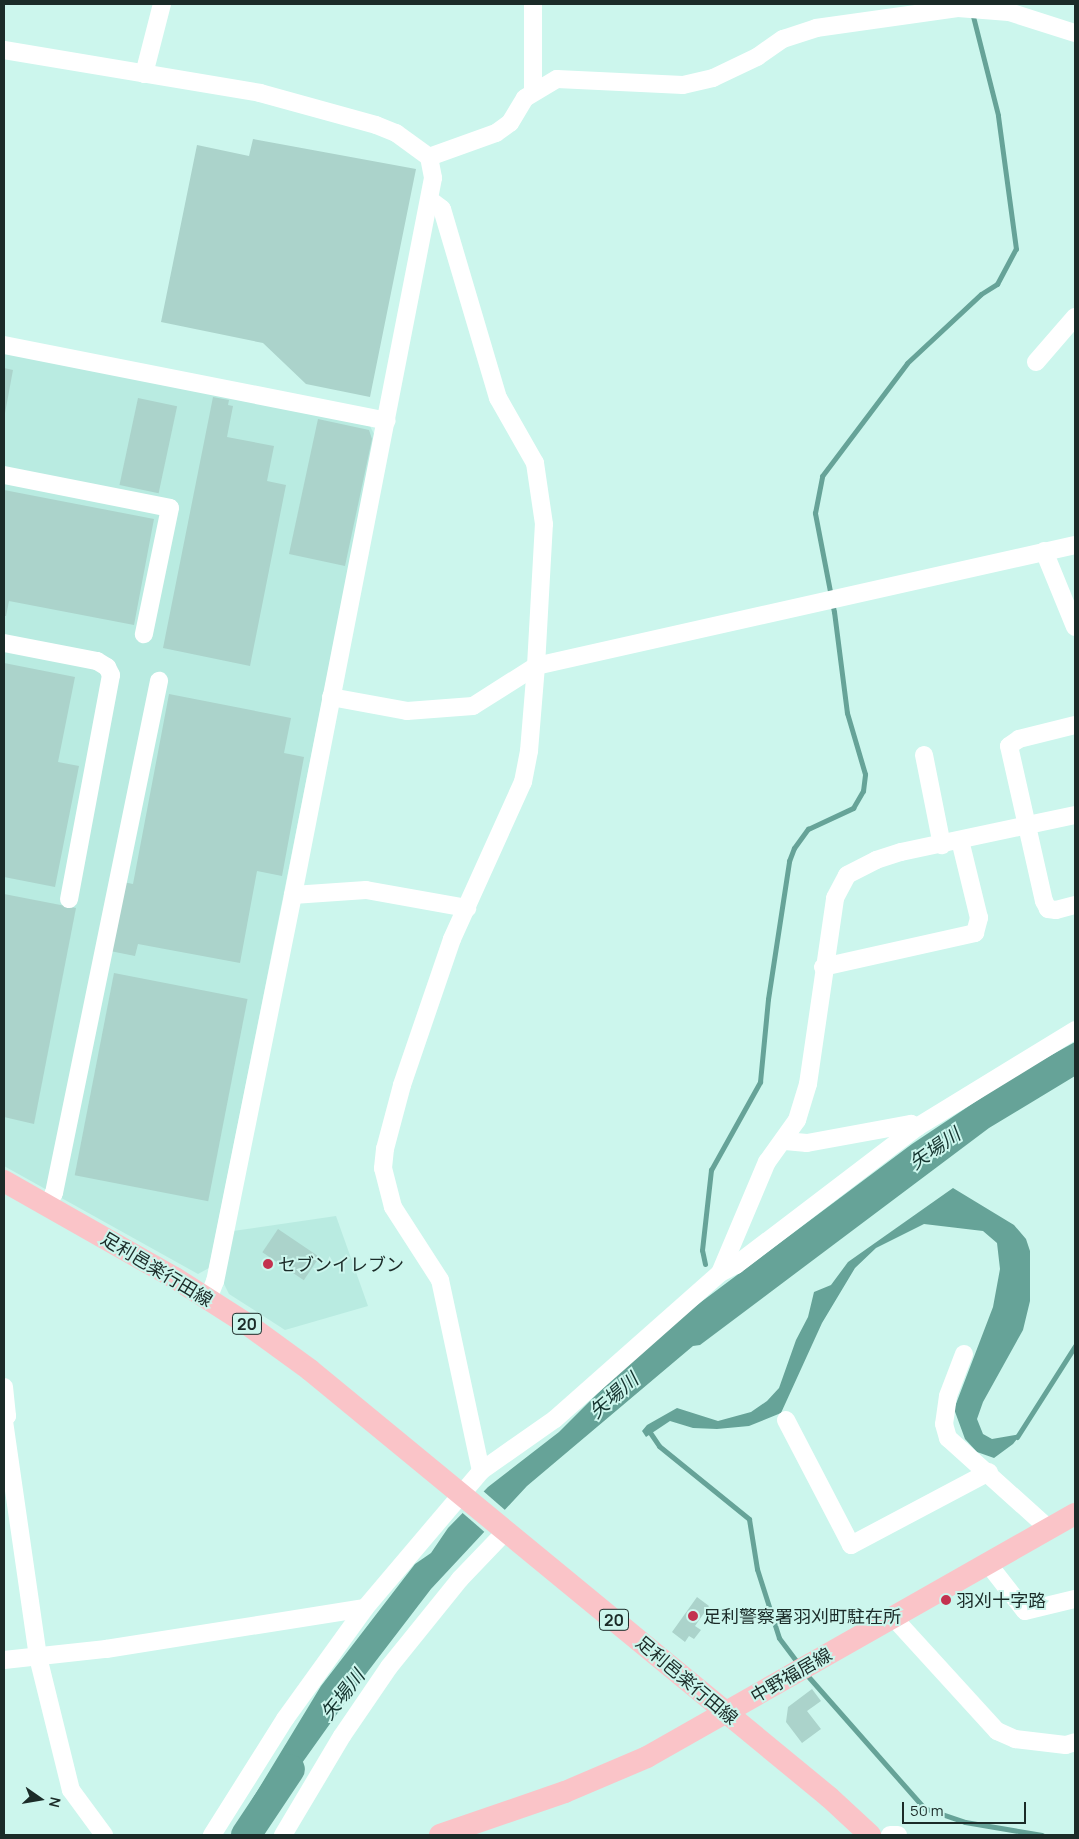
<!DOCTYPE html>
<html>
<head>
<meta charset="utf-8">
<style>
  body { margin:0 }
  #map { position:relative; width:1079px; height:1839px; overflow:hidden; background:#ccf6ed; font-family:Manrope,"Noto Sans JP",sans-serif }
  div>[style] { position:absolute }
  .built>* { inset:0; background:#b9ebe1 }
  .water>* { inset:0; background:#66a398 }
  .pier>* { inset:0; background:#ccf6ed; transform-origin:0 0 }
  .stream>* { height:5px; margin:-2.5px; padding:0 2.5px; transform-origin:2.5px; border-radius:2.5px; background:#66a398 }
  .river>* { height:30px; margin:-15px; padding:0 15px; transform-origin:15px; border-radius:15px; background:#66a398 }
  .building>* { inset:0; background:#abd3cb; transform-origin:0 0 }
  .minor>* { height:18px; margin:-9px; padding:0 9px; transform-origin:9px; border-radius:9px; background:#fff }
  .major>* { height:22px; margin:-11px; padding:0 11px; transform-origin:11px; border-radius:11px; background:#fac4c8 }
  .dots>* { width:14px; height:14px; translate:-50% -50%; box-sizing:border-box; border:2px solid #ccf6ed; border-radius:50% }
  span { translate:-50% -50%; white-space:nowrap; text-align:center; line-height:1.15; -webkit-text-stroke:4px #ccf6ed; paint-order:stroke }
  .shield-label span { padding:1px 4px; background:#ccf6ed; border:1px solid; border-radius:4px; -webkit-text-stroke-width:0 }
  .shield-label { font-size:16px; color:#1b2b28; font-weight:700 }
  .poi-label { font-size:18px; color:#1b2b28 }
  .left { translate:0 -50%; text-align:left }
  .street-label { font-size:18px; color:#1b2b28 }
  .water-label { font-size:19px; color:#14332e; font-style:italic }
  .frame { position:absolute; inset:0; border:5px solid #1b2b28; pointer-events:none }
  .north { position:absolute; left:15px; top:1774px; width:50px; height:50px; -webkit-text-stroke:4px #ccf6ed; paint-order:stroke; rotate:103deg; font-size:14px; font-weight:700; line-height:20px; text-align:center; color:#1b2b28 }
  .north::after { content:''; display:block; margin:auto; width:18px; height:22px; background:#1b2b28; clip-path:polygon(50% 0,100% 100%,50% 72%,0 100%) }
  .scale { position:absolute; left:902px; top:1802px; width:124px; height:22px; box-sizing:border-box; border:2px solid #1b2b28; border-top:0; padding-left:6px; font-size:15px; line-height:18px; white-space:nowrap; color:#1b2b28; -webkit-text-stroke:4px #ccf6ed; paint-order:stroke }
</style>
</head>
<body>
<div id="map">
  <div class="built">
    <i style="clip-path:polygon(4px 352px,370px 426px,375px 436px,209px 1268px,198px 1274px,4px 1166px)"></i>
    <i style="clip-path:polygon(336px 1216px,368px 1306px,285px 1330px,229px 1294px,222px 1280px,233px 1231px)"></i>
  </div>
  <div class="water">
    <i style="clip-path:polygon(1075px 1042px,1075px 1076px,989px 1128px,700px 1345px,693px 1346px,527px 1486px,431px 1589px,359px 1683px,275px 1801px,250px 1803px,321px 1686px,415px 1564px,431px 1553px,448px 1528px,488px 1487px,559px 1432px,629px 1362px,677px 1320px,912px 1144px,1017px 1074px)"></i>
    <i style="clip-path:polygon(953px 1188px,1014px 1225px,1026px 1239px,1030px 1251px,1030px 1301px,1023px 1330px,983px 1402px,977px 1419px,983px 1434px,992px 1439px,1021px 1434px,1013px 1444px,994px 1458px,977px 1452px,965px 1439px,954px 1409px,993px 1307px,1000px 1269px,997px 1243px,983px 1231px,924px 1224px,876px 1248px,855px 1268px,822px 1323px,781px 1413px,749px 1426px,717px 1429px,693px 1428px,670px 1421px,646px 1437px,642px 1431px,647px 1425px,677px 1408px,718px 1421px,751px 1412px,767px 1401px,779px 1388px,796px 1340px,808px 1317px,814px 1292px,831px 1285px,848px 1262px)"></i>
  </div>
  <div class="pier">
    <i style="left:482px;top:1490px;width:32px;height:30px;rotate:41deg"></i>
  </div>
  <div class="stream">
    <i style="left:705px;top:1264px;width:14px;rotate:-102deg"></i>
    <i style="left:702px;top:1250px;width:81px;rotate:-83.6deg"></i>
    <i style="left:711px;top:1170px;width:101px;rotate:-60.9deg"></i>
    <i style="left:760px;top:1082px;width:83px;rotate:-84.5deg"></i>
    <i style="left:768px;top:999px;width:140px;rotate:-81.3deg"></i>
    <i style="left:789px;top:861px;width:14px;rotate:-69deg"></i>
    <i style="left:794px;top:848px;width:24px;rotate:-54deg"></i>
    <i style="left:808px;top:829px;width:50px;rotate:-25deg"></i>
    <i style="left:853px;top:808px;width:20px;rotate:-60deg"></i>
    <i style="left:863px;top:791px;width:17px;rotate:-83deg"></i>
    <i style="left:865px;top:774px;width:64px;rotate:-106.4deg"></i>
    <i style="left:847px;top:713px;width:102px;rotate:-97.3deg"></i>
    <i style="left:834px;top:612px;width:101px;rotate:-100.9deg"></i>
    <i style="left:815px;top:513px;width:38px;rotate:-79deg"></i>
    <i style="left:822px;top:476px;width:141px;rotate:-53deg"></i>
    <i style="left:907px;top:363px;width:101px;rotate:-43deg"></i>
    <i style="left:981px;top:294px;width:19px;rotate:-32deg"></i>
    <i style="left:997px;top:284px;width:40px;rotate:-62deg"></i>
    <i style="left:1016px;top:249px;width:135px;rotate:-97.7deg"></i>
    <i style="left:998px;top:115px;width:106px;rotate:-104.2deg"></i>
    <i style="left:649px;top:1431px;width:18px;rotate:56deg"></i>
    <i style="left:659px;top:1446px;width:116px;rotate:39deg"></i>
    <i style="left:749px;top:1519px;width:51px;rotate:80.9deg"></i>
    <i style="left:757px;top:1569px;width:72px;rotate:72.3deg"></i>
    <i style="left:779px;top:1638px;width:34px;rotate:53deg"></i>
    <i style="left:1017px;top:1437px;width:108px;rotate:-57.5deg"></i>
    <i style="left:806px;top:1674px;width:179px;rotate:48.6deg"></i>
    <i style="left:924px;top:1808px;width:43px;rotate:18.9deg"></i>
    <i style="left:965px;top:1822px;width:78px;rotate:9.6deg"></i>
  </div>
  <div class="river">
    <i style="left:246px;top:1835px;width:79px;rotate:-56.3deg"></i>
  </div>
  <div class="building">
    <i style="clip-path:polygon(253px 139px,416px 169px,370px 397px,306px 384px,263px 343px,161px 322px,197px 145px,249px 156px)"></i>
    <i style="clip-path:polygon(4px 368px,13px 370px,5px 413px,4px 413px)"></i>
    <i style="clip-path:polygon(213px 397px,229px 400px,228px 405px,233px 406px,227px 437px,274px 446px,267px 481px,286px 485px,250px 666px,163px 648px)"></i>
    <i style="left:138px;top:398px;width:40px;height:89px;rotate:12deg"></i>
    <i style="clip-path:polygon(318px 419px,369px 430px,372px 439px,345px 566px,289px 554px)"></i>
    <i style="clip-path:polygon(4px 490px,154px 519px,134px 625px,9px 601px,6px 616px,4px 616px)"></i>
    <i style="clip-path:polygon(4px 663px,75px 677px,58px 762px,79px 766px,55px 887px,4px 877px)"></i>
    <i style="clip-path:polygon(169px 694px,291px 718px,284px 753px,304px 757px,282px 876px,257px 871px,240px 963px,138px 944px,135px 956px,110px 951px,123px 882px,133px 884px)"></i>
    <i style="clip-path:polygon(4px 894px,76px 908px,34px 1124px,4px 1117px)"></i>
    <i style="left:114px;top:973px;width:136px;height:206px;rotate:11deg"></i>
    <i style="left:278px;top:1229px;width:50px;height:28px;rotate:34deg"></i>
    <i style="clip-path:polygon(697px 1597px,709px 1606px,695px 1626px,701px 1630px,694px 1639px,689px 1636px,685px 1642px,672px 1632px)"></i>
    <i style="clip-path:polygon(812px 1689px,821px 1701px,807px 1711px,821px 1729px,802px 1743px,786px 1722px,788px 1707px)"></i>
  </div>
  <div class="minor">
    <i style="left:4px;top:50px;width:260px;rotate:9.5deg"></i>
    <i style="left:260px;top:93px;width:120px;rotate:15.4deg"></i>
    <i style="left:376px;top:125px;width:22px;rotate:22deg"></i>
    <i style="left:396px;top:133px;width:41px;rotate:36deg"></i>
    <i style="left:429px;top:157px;width:21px;rotate:79deg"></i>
    <i style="left:433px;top:178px;width:731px;rotate:101.05deg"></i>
    <i style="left:293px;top:895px;width:394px;rotate:101.4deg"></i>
    <i style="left:215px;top:1281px;width:19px;rotate:111deg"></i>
    <i style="left:144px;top:74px;width:72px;rotate:-75.6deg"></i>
    <i style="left:533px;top:91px;width:87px;rotate:-90deg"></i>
    <i style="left:429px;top:157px;width:71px;rotate:-19.7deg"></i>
    <i style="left:496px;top:133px;width:17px;rotate:-36deg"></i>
    <i style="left:510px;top:123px;width:29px;rotate:-59deg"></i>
    <i style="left:525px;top:98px;width:37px;rotate:-31deg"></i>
    <i style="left:557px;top:79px;width:126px;rotate:2.7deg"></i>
    <i style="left:683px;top:85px;width:31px;rotate:-13deg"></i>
    <i style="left:713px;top:78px;width:49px;rotate:-25.5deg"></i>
    <i style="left:757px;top:57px;width:32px;rotate:-35deg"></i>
    <i style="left:783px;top:39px;width:35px;rotate:-18deg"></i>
    <i style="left:816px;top:28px;width:143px;rotate:-8deg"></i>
    <i style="left:958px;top:8px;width:51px;rotate:4.5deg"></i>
    <i style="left:1009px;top:12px;width:69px;rotate:17.7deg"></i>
    <i style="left:4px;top:345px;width:390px;rotate:11.2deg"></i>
    <i style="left:1036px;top:362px;width:60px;rotate:-49.1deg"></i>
    <i style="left:4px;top:475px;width:169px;rotate:11.2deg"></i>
    <i style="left:170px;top:508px;width:129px;rotate:101.7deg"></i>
    <i style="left:1044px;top:551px;width:82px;rotate:67.8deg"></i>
    <i style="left:4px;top:643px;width:95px;rotate:11deg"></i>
    <i style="left:97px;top:661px;width:12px;rotate:31deg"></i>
    <i style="left:107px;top:667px;width:9px;rotate:63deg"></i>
    <i style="left:111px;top:675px;width:228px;rotate:100.6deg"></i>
    <i style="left:331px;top:697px;width:77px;rotate:10.4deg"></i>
    <i style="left:407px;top:711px;width:66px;rotate:-4.3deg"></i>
    <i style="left:473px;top:706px;width:75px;rotate:-32.4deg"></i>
    <i style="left:536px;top:666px;width:552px;rotate:-12.65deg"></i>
    <i style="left:1075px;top:725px;width:58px;rotate:166deg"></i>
    <i style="left:1019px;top:739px;width:12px;rotate:145deg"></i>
    <i style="left:1009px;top:746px;width:159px;rotate:77.3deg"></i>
    <i style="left:1044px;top:901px;width:9px;rotate:63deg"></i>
    <i style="left:1048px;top:909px;width:8px;rotate:7deg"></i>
    <i style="left:1056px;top:910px;width:20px;rotate:-15deg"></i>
    <i style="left:924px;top:755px;width:92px;rotate:78.7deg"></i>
    <i style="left:293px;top:895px;width:73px;rotate:-3.9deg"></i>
    <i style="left:366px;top:890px;width:103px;rotate:10.1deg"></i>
    <i style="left:823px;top:967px;width:156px;rotate:-12.6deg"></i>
    <i style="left:975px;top:933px;width:16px;rotate:-75deg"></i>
    <i style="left:979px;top:918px;width:80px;rotate:-103.7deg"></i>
    <i style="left:785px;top:1141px;width:22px;rotate:5deg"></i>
    <i style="left:807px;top:1143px;width:106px;rotate:-10.4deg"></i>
    <i style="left:911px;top:1124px;width:7px;rotate:27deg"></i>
    <i style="left:47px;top:1206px;width:15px;rotate:-62deg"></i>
    <i style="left:54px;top:1193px;width:523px;rotate:-78.41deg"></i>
    <i style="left:720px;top:1273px;width:121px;rotate:-67.1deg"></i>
    <i style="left:767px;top:1162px;width:52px;rotate:-54.5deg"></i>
    <i style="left:797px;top:1120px;width:38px;rotate:-73deg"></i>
    <i style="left:808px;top:1084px;width:188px;rotate:-81.7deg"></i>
    <i style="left:835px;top:898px;width:26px;rotate:-62deg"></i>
    <i style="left:847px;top:875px;width:33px;rotate:-27deg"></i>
    <i style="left:876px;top:860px;width:26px;rotate:-18deg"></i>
    <i style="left:901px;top:852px;width:178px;rotate:-12deg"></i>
    <i style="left:964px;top:1354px;width:45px;rotate:110.9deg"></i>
    <i style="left:948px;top:1396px;width:28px;rotate:98deg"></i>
    <i style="left:944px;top:1424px;width:15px;rotate:74deg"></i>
    <i style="left:948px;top:1438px;width:136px;rotate:42deg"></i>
    <i style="left:4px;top:1387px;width:29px;rotate:84deg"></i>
    <i style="left:7px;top:1416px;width:3px;rotate:162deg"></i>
    <i style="left:786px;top:1420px;width:141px;rotate:62.5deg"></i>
    <i style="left:851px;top:1545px;width:156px;rotate:-27.9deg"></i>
    <i style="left:4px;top:1421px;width:238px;rotate:81.8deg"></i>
    <i style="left:38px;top:1657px;width:137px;rotate:76.1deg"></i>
    <i style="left:71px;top:1790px;width:56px;rotate:53.7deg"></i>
    <i style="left:481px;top:1471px;width:90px;rotate:-35.1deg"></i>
    <i style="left:555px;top:1419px;width:220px;rotate:-41.5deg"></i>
    <i style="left:720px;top:1273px;width:18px;rotate:-27deg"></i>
    <i style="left:736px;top:1265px;width:228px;rotate:-37.3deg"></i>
    <i style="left:917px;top:1127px;width:185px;rotate:-31.5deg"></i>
    <i style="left:989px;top:1565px;width:58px;rotate:52deg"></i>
    <i style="left:1025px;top:1611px;width:51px;rotate:-13.5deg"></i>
    <i style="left:892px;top:1616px;width:156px;rotate:47.6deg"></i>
    <i style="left:997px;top:1731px;width:20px;rotate:24deg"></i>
    <i style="left:1015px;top:1739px;width:51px;rotate:6.7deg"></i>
    <i style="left:1066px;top:1745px;width:9px;rotate:-18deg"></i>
    <i style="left:4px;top:1660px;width:103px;rotate:-6.2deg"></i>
    <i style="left:106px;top:1649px;width:262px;rotate:-9deg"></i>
    <i style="left:212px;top:1835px;width:137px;rotate:-57.8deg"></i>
    <i style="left:285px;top:1719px;width:137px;rotate:-54.2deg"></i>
    <i style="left:365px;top:1608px;width:180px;rotate:-49.7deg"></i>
    <i style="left:481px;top:1471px;width:195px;rotate:-102.1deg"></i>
    <i style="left:440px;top:1280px;width:87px;rotate:-122.8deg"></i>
    <i style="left:393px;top:1207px;width:40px;rotate:-104.4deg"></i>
    <i style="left:383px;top:1168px;width:19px;rotate:-84deg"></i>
    <i style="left:385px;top:1149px;width:66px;rotate:-75.1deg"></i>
    <i style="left:402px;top:1085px;width:154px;rotate:-71.1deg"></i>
    <i style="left:452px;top:939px;width:172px;rotate:-65.7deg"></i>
    <i style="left:523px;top:782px;width:32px;rotate:-79deg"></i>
    <i style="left:529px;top:751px;width:85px;rotate:-85.3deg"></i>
    <i style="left:536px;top:666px;width:142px;rotate:-86.8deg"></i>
    <i style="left:544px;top:524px;width:62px;rotate:-98.4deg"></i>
    <i style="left:535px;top:463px;width:75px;rotate:-119.6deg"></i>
    <i style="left:498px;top:398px;width:197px;rotate:-106.5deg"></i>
    <i style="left:442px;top:209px;width:15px;rotate:-143deg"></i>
    <i style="left:283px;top:1835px;width:115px;rotate:-59.2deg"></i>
    <i style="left:342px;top:1736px;width:83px;rotate:-55.7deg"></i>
    <i style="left:389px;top:1667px;width:113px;rotate:-51.1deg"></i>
    <i style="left:460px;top:1579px;width:66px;rotate:-46.2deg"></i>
    <i style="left:890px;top:1835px;width:8px"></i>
  </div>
  <div class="major">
    <i style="left:4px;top:1181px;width:197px;rotate:29.6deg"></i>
    <i style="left:175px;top:1278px;width:85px;rotate:32.6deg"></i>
    <i style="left:247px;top:1324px;width:78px;rotate:36.1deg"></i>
    <i style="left:310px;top:1370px;width:672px;rotate:39.45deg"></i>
    <i style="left:829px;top:1797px;width:56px;rotate:42.8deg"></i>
    <i style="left:440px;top:1835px;width:132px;rotate:-19deg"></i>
    <i style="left:565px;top:1792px;width:89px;rotate:-23.1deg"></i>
    <i style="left:647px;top:1757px;width:492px;rotate:-29.6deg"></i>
  </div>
  <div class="dots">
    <i style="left:268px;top:1264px;background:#c3324f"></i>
    <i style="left:946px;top:1600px;background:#c3324f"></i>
    <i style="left:693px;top:1616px;background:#c3324f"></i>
  </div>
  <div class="shield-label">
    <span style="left:247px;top:1324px">20</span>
    <span style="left:614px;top:1620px">20</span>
  </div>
  <div class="poi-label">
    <span class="left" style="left:278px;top:1264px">セブンイレブン</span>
    <span class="left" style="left:956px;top:1600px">羽刈十字路</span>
    <span class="left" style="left:703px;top:1616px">足利警察署羽刈町駐在所</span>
  </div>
  <div class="street-label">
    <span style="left:157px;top:1269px;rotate:31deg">足利邑楽行田線</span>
    <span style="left:791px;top:1675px;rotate:-30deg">中野福居線</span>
    <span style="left:687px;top:1680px;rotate:40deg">足利邑楽行田線</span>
  </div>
  <div class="water-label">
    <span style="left:935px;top:1149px;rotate:-35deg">矢場川</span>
    <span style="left:614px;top:1396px;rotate:-41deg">矢場川</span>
    <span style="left:343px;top:1695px;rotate:-52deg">矢場川</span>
  </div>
  <div class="frame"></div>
  <div class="north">N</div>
  <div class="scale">50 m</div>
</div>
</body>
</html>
